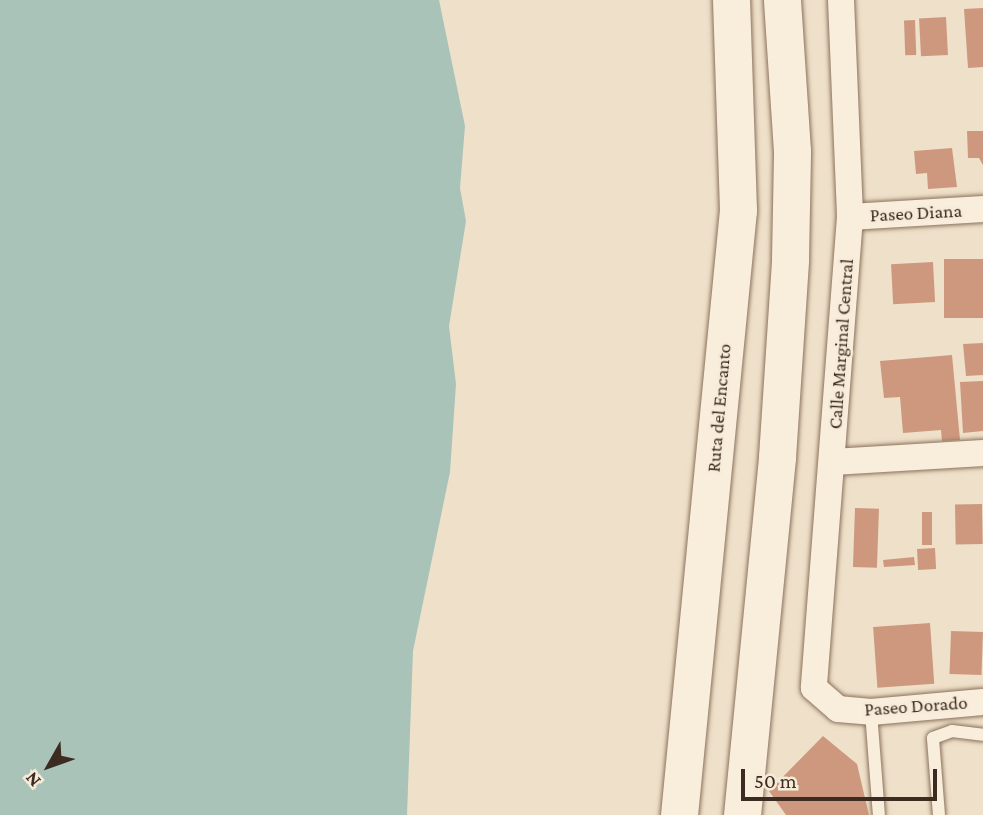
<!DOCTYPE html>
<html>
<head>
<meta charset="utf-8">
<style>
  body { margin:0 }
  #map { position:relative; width:983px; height:815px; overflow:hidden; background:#efe0c9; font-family:"Crimson Pro",serif }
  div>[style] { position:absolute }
  .water>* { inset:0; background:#a9c3b9 }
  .building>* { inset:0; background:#cd987e; transform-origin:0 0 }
  .roads { filter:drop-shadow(0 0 2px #8c725d) drop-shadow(0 0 2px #8c725d) }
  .lane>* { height:12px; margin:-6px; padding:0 6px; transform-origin:6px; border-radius:6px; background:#f9eedc }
  .street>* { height:26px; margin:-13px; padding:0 13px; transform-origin:13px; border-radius:13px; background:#f9eedc }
  .secondary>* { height:37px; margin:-18.5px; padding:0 18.5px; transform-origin:18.5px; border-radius:18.5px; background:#f9eedc }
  span { translate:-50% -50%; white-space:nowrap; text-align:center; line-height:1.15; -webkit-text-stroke:5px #f6ebd8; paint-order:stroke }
  .street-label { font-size:19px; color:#3c2b20 }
  .north { position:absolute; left:14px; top:731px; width:70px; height:70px; -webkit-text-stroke:5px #f6ebd8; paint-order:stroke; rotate:230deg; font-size:19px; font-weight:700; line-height:28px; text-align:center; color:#3c2b20 }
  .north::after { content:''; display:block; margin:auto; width:24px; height:32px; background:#3c2b20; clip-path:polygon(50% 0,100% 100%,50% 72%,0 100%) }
  .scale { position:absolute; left:741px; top:769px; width:196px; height:32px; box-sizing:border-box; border:4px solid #3c2b20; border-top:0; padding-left:9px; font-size:21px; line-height:24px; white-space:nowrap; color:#3c2b20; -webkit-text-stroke:5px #f6ebd8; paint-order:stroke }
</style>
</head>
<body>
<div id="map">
  <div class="water">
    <i style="clip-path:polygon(0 0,439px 0,465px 126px,460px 188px,466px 221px,449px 326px,456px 384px,450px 472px,413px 651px,407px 815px,0 815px)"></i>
  </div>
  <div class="building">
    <i style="clip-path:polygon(983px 8px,983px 67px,968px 68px,964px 9px)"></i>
    <i style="left:946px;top:17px;width:38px;height:27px;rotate:87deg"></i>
    <i style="left:915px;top:20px;width:35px;height:11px;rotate:88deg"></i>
    <i style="clip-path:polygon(967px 131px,983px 131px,983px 165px,979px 158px,968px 158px)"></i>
    <i style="clip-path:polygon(952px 148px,957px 187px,928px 189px,927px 173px,916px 174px,914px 151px)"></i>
    <i style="left:983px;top:259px;width:59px;height:39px;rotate:90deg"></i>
    <i style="left:933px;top:262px;width:40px;height:42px;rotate:87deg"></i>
    <i style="clip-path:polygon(983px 343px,983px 375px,966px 376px,963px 344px)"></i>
    <i style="clip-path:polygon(952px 355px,960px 440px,942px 441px,941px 430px,903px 433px,900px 397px,884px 398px,880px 361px)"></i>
    <i style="clip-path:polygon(983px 381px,983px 431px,963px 433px,960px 382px)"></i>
    <i style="left:982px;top:504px;width:40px;height:27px;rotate:89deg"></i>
    <i style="left:855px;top:508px;width:24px;height:59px;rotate:2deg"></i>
    <i style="left:922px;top:512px;width:10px;height:33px"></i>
    <i style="left:935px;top:548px;width:21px;height:18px;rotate:87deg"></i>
    <i style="clip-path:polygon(914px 557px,915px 565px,884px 567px,883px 560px)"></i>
    <i style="left:930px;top:623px;width:61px;height:57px;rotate:86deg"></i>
    <i style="left:951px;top:631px;width:32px;height:43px;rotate:2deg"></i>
    <i style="clip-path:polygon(823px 736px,857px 764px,869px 815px,786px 815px,769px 791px)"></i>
  </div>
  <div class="roads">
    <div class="lane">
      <i style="left:871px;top:712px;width:103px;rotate:85.6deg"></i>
      <i style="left:939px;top:815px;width:77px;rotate:-94.5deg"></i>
      <i style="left:933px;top:738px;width:20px;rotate:-20deg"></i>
      <i style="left:952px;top:731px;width:31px;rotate:7deg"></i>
    </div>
    <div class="street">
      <i style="left:841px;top:0;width:217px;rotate:87.6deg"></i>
      <i style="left:850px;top:217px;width:472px;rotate:94.4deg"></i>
      <i style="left:814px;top:688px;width:32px;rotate:41deg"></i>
      <i style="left:838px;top:709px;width:33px;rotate:5deg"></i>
      <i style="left:871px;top:712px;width:112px;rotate:-5.1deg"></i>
      <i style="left:850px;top:217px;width:133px;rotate:-3.4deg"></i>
      <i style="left:833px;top:462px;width:150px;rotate:-3.4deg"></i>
    </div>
    <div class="secondary">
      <i style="left:679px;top:815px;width:608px;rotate:-84.43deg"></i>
      <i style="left:738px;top:210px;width:210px;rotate:-91.9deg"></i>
      <i style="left:742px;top:815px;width:360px;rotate:-84.4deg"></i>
      <i style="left:777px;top:457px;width:198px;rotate:-86.2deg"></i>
      <i style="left:790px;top:259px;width:108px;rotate:-88.9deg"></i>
      <i style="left:792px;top:151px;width:151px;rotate:-93.8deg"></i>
    </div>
  </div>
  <div class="street-label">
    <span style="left:916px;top:213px;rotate:-3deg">Paseo Diana</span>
    <span style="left:841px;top:344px;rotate:-86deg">Calle Marginal Central</span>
    <span style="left:719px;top:408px;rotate:-85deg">Ruta del Encanto</span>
    <span style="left:916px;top:706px;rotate:-4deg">Paseo Dorado</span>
  </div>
  <div class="north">N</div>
  <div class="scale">50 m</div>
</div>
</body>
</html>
